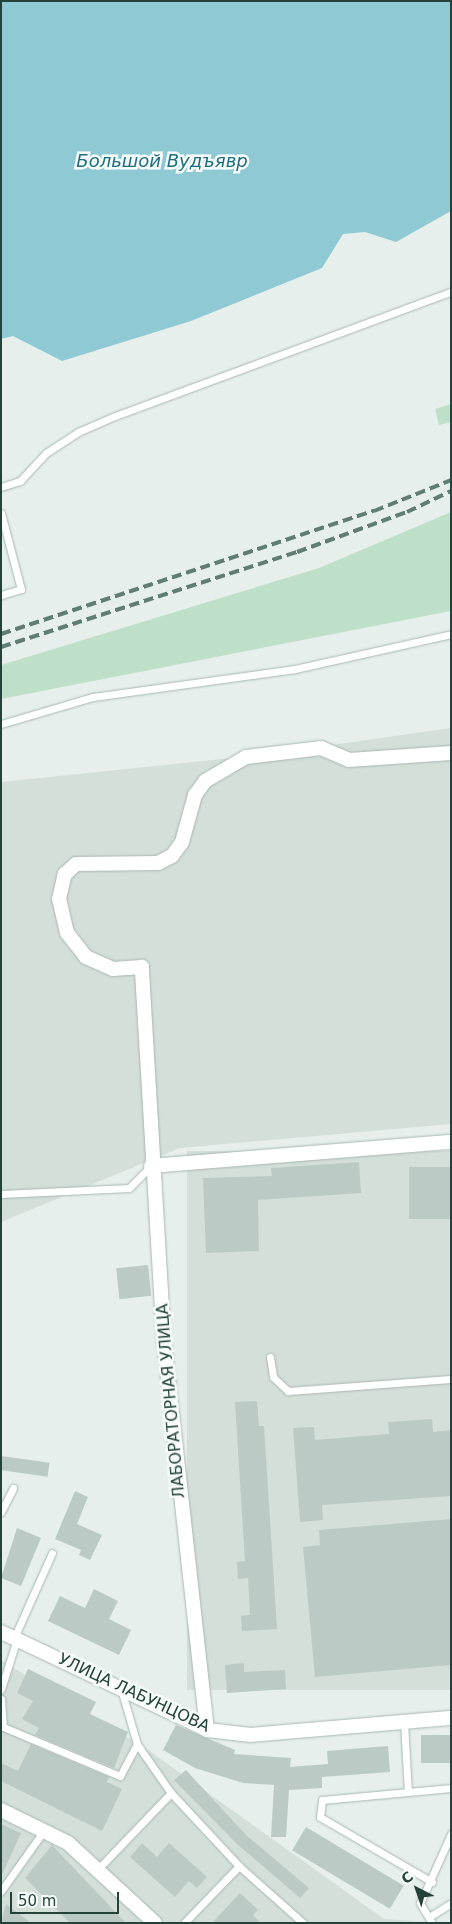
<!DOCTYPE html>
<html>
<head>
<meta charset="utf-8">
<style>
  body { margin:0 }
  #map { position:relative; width:452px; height:1924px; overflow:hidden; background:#e6efeb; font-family:"DejaVu Sans",sans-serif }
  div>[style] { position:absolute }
  .built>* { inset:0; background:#d4dfda; transform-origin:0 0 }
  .green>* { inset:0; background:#bfe0c8 }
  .water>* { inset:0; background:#8ec9d4 }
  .building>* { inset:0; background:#bbcac4; transform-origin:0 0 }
  .roads { filter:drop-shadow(0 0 1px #a8b8b2) drop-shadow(0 0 1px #a8b8b2) }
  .service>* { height:7px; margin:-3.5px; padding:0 3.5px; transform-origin:3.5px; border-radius:3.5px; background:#fff }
  .minor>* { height:14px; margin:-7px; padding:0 7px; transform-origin:7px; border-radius:7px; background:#fff }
  .rail>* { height:4px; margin-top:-2px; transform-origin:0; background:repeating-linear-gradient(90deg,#5f7d75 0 10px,transparent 0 15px) }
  span { translate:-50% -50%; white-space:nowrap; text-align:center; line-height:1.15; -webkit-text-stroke:5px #f7fbf9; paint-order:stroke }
  .street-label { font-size:16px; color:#24423a }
  .water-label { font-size:18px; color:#1c6f80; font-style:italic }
  .frame { position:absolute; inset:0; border:2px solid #24423a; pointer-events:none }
  .north { position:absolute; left:392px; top:1864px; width:50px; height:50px; -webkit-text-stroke:4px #f7fbf9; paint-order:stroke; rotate:319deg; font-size:14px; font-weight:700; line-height:20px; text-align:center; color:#24423a }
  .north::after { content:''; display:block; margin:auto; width:18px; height:22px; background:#24423a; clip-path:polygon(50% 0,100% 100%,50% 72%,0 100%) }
  .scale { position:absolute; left:10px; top:1892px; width:109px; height:22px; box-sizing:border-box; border:2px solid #24423a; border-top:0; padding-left:6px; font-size:15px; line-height:18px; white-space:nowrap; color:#24423a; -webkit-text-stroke:4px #f7fbf9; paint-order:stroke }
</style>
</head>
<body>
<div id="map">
  <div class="built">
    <i style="clip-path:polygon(451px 728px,451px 1124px,180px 1148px,1px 1222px,1px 782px,261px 755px)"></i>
    <i style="left:451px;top:1151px;width:539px;height:264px;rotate:90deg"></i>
    <i style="clip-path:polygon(1px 1660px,151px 1752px,384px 1919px,451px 1923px,1px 1923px)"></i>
  </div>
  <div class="green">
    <i style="clip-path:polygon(451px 404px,451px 422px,439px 425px,435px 409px)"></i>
    <i style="clip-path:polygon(451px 512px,451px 611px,1px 699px,1px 665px,319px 568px)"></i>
  </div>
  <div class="water">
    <i style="clip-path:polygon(1px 1px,451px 1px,451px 211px,396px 242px,365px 232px,343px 234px,322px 268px,191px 321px,62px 361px,13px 336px,1px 339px)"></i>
  </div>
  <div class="building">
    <i style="clip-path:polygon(359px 1162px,361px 1193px,258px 1200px,259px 1251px,206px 1253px,203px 1178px,272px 1176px,271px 1168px)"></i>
    <i style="left:451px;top:1167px;width:52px;height:42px;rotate:90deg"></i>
    <i style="left:148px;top:1265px;width:31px;height:32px;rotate:84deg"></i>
    <i style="clip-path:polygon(257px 1401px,259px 1426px,264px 1426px,277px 1629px,242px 1631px,241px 1616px,250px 1615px,248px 1578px,238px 1579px,237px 1562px,245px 1561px,235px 1402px)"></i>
    <i style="clip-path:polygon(432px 1419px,433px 1432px,451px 1430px,451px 1496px,322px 1505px,323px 1520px,300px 1522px,293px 1428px,314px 1427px,315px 1440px,389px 1434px,388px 1422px)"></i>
    <i style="left:1px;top:1456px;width:49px;height:14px;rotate:8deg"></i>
    <i style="clip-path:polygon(75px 1491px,88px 1497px,77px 1524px,102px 1535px,90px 1560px,79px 1555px,81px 1550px,55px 1539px)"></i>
    <i style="clip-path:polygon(451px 1519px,451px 1665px,315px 1677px,303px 1547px,320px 1545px,319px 1530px)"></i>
    <i style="clip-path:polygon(17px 1528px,41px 1538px,21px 1586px,1px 1578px)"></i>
    <i style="clip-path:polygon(94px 1589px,118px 1601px,109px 1619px,131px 1630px,119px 1655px,48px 1621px,60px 1596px,85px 1608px)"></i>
    <i style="clip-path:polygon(244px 1663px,244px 1672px,285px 1670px,286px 1689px,227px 1693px,225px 1665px)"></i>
    <i style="clip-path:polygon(28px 1669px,96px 1702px,90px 1714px,128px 1732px,114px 1768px,35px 1735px,39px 1728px,22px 1719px,33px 1701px,17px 1693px)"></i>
    <i style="clip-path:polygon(176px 1725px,235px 1750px,234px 1754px,291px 1758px,290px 1767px,328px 1764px,327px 1751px,388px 1746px,390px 1772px,322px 1777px,322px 1788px,289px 1790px,286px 1837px,271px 1837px,274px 1785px,243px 1783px,195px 1768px,163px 1750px)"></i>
    <i style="left:451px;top:1735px;width:28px;height:30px;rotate:90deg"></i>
    <i style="clip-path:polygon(31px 1744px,109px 1777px,107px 1782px,122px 1789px,102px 1831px,1px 1781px,1px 1763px,18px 1771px)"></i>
    <i style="clip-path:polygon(186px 1770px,246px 1835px,309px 1888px,300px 1898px,237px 1844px,174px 1780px)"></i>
    <i style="clip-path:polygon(1px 1824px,21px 1833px,1px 1877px)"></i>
    <i style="left:306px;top:1827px;width:114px;height:27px;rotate:31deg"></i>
    <i style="clip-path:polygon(142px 1843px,157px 1857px,169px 1843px,207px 1877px,197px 1888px,189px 1881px,175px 1897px,130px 1857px)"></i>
    <i style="clip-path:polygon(52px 1845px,126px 1923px,70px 1923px,25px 1878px)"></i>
    <i style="clip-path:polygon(240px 1893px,258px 1910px,253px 1915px,261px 1923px,212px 1923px)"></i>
    <i style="clip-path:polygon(6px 1904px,31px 1923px,1px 1923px)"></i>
  </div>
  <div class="roads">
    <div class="service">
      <i style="left:1px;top:487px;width:20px;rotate:-18deg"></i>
      <i style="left:20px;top:481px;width:38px;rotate:-47deg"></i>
      <i style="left:46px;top:453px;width:38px;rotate:-33deg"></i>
      <i style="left:78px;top:432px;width:40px;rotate:-23.4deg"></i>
      <i style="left:115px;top:416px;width:358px;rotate:-20.3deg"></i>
      <i style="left:1px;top:513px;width:79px;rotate:75.3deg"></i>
      <i style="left:21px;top:589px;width:21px;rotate:163deg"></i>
      <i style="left:1px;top:724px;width:96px;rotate:-16.4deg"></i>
      <i style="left:93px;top:697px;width:204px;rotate:-7.9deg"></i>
      <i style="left:295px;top:669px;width:160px;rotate:-12.6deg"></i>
      <i style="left:1px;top:1194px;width:128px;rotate:-2.7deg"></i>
      <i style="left:129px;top:1188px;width:31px;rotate:-45deg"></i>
      <i style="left:270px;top:1357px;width:20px;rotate:81deg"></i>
      <i style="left:273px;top:1377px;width:21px;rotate:43deg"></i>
      <i style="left:288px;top:1391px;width:163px;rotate:-4.2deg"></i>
      <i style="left:1px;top:1512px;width:27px;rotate:-63deg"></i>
      <i style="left:14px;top:1638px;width:93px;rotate:-65.9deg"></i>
      <i style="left:1px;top:1689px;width:52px;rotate:-72.3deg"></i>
      <i style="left:1px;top:1699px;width:28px;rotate:86deg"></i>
      <i style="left:404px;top:1723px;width:69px;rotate:86.7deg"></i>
      <i style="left:1px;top:1726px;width:129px;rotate:22.8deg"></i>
      <i style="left:120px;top:1776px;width:36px;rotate:-62deg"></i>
      <i style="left:171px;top:1793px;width:100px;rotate:47deg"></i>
      <i style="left:239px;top:1866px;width:79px;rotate:134deg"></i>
      <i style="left:239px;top:1866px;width:86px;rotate:41.7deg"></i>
      <i style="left:98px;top:1869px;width:105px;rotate:-46.2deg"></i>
      <i style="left:171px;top:1793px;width:60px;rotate:-124.8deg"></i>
      <i style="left:137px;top:1744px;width:57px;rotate:-106.2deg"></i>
      <i style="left:432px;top:1882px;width:129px;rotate:-149.9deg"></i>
      <i style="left:320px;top:1817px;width:17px;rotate:-83deg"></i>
      <i style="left:322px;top:1800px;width:130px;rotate:-5.3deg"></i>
      <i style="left:1px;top:1891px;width:76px;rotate:-54.6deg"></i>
      <i style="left:429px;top:1917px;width:26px;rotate:-32deg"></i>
      <i style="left:432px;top:1923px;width:23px;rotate:-121deg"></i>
      <i style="left:420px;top:1903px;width:76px;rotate:-65.8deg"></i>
    </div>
    <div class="minor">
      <i style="left:151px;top:1166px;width:301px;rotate:-4.6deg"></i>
      <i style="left:1px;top:1632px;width:228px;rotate:25.4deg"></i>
      <i style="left:207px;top:1730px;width:44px;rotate:6.5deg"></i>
      <i style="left:251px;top:1735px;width:201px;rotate:-4.9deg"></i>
      <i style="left:207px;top:1730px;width:390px;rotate:-96.3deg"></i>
      <i style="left:164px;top:1342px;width:376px;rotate:-93.4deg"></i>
      <i style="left:142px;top:967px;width:29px;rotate:176deg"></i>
      <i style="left:113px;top:969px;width:30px;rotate:-156deg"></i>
      <i style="left:86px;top:957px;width:31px;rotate:-128deg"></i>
      <i style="left:67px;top:933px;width:35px;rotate:-103deg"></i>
      <i style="left:59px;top:899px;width:26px;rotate:-77deg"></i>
      <i style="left:65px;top:874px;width:15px;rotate:-42deg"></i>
      <i style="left:76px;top:864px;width:82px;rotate:-0.7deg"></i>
      <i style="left:158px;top:863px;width:16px;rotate:-27deg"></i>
      <i style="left:172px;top:856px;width:17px;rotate:-54deg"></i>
      <i style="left:182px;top:842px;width:49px;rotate:-74.5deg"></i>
      <i style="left:195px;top:795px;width:17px;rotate:-54deg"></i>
      <i style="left:205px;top:781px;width:48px;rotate:-30.3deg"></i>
      <i style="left:246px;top:757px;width:76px;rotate:-6.8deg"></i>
      <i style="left:321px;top:748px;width:30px;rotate:23deg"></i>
      <i style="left:349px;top:760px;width:102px;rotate:-3.9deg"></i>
      <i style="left:1px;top:1810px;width:75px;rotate:26.2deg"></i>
      <i style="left:68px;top:1843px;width:118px;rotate:42.6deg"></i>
    </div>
  </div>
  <div class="rail">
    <i style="left:1px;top:634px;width:393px;rotate:-18.3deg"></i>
    <i style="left:374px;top:511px;width:83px;rotate:-21.9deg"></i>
    <i style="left:1px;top:647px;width:311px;rotate:-17.8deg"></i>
    <i style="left:297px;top:552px;width:117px;rotate:-20deg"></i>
    <i style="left:407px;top:512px;width:49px;rotate:-25.5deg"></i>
  </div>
  <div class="street-label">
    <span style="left:171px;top:1401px;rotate:-95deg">ЛАБОРАТОРНАЯ УЛИЦА</span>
    <span style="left:134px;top:1693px;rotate:25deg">УЛИЦА ЛАБУНЦОВА</span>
  </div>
  <div class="water-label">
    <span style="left:162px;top:161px">Большой Вудъявр</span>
  </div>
  <div class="frame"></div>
  <div class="north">С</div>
  <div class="scale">50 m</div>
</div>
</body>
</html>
